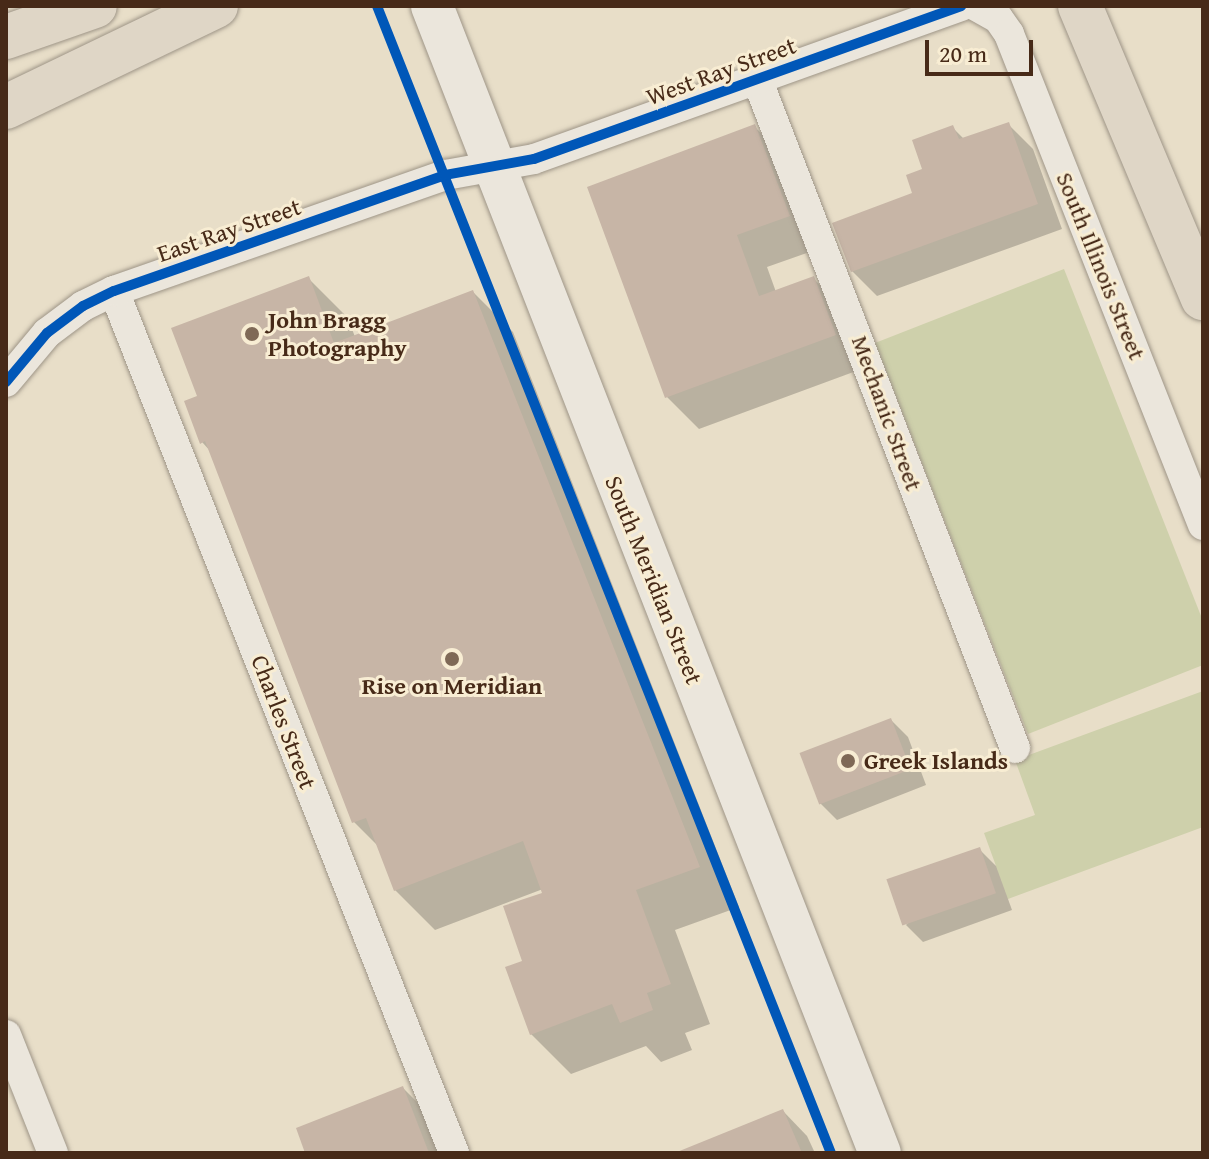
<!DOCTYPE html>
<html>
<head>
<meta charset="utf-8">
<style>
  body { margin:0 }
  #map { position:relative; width:1209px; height:1159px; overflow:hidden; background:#e8dec8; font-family:"Gentium Book Plus",serif }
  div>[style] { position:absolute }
  .green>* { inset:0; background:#ced0ab }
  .shadow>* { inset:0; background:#0003 }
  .building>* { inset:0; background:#c7b5a6; transform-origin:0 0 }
  .roads { filter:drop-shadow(0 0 2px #9e9587) drop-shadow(0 0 2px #9e9587) }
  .minor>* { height:30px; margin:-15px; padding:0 15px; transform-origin:15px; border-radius:15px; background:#ebe6dc }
  .secondary>* { height:42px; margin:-21px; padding:0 21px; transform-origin:21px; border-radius:21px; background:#ebe6dc }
  .motorway>* { height:44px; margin:-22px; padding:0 22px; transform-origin:22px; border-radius:22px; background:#dfd6c6 }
  .cycleway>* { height:10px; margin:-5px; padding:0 5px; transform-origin:5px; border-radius:5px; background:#0057b8 }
  .dots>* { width:22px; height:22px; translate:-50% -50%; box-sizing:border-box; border:4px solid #f8edd3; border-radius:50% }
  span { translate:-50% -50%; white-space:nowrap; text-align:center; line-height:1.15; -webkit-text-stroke:6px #f8edd3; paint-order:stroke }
  .street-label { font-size:24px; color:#472a18 }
  .poi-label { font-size:24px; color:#472a18; font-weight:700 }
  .left { translate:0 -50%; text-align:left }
  .frame { position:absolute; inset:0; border:8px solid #472a18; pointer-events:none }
  .scale { position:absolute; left:925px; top:40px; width:108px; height:36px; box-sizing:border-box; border:4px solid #472a18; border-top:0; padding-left:10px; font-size:24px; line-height:28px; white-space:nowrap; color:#472a18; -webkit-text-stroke:6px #f8edd3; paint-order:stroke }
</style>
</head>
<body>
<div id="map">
  <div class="green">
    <i style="clip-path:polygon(1064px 269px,1203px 621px,1203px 665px,1028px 734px,875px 343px)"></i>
    <i style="clip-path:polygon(1203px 691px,1203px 827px,1008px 899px,984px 833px,1035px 815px,1015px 760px)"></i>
  </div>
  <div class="shadow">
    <i style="clip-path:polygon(1008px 124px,1033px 149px,1062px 229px,877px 296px,852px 271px,915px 194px,953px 128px,964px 139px)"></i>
    <i style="clip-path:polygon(755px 127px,787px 159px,821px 248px,767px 267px,776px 292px,813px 278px,845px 310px,867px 367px,699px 429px,667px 397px)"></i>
    <i style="clip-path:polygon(308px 278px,348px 318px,355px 337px,473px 292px,513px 332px,739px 907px,675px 930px,710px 1024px,685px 1033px,692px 1050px,661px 1062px,646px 1046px,571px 1074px,531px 1034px,525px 962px,543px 889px,435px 930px,395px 890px,380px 848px,354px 822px,212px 453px,202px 442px,199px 397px)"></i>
    <i style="clip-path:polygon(891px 720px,908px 737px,926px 785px,837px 820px,820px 803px)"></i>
    <i style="clip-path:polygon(979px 849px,996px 866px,1012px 910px,923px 942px,906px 925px)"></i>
    <i style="clip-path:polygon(403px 1088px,435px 1120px,447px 1153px,308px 1153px)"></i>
    <i style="clip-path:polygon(783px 1111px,807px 1136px,815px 1153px,681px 1153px)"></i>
  </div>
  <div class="building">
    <i style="clip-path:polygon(1009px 122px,1038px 204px,851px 272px,832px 223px,912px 193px,906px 175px,922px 169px,912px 140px,953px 125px,959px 139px)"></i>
    <i style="clip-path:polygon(755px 124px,790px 216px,737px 235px,759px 296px,814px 276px,836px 335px,665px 398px,587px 187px)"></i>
    <i style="clip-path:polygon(309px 276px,334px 343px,473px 290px,700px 867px,636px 890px,671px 984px,647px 993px,653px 1010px,620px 1023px,612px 1004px,530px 1035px,505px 967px,522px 961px,503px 906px,542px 893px,523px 841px,394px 891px,366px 818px,352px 823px,205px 441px,200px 444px,184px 401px,197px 396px,171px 328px)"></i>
    <i style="left:891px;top:718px;width:55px;height:98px;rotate:69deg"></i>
    <i style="left:980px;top:847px;width:49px;height:99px;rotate:71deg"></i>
    <i style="clip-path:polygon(403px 1086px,429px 1153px,305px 1153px,296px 1128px)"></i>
    <i style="clip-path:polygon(783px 1109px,802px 1153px,677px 1153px,677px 1152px)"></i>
  </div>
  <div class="roads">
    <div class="minor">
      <i style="left:976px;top:6px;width:25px;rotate:29deg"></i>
      <i style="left:998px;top:18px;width:19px;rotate:55deg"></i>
      <i style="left:1009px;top:34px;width:528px;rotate:68.44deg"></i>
      <i style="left:757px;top:79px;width:717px;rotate:68.91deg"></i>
      <i style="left:114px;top:291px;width:927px;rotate:68.47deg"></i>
      <i style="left:6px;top:382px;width:64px;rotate:-50.1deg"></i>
      <i style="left:47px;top:333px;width:45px;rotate:-36.9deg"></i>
      <i style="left:83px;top:306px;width:34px;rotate:-26deg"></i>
      <i style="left:114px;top:291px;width:351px;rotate:-19.3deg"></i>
      <i style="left:445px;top:175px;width:90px;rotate:-10.2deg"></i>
      <i style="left:534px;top:159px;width:454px;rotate:-19.7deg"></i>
      <i style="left:6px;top:1035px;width:127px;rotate:68.3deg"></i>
    </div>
    <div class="secondary">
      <i style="left:432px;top:6px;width:1231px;rotate:68.67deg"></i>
    </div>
    <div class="motorway">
      <i style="left:1080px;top:6px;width:317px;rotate:67.2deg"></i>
      <i style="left:6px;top:37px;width:94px;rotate:-19.2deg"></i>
      <i style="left:6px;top:107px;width:233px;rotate:-25.7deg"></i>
    </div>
  </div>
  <div class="cycleway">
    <i style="left:377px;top:6px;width:1234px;rotate:68.41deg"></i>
    <i style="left:6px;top:382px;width:64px;rotate:-50.1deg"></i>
    <i style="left:47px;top:333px;width:45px;rotate:-36.9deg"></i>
    <i style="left:83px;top:306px;width:34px;rotate:-26deg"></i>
    <i style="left:114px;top:291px;width:351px;rotate:-19.3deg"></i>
    <i style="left:445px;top:175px;width:90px;rotate:-10.2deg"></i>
    <i style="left:534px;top:159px;width:454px;rotate:-19.7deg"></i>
  </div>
  <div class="dots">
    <i style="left:252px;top:334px;background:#7f6956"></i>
    <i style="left:452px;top:659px;background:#7f6956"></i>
    <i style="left:848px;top:761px;background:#7f6956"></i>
  </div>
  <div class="street-label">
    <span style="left:721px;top:71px;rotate:-20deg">West Ray Street</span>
    <span style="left:229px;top:230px;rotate:-19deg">East Ray Street</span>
    <span style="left:1101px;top:266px;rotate:68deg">South Illinois Street</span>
    <span style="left:887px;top:413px;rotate:70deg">Mechanic Street</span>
    <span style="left:654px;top:580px;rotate:68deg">South Meridian Street</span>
    <span style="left:284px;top:722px;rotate:69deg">Charles Street</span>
  </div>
  <div class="poi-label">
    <span class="left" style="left:268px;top:334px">John Bragg<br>Photography</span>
    <span style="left:452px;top:686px">Rise on Meridian</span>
    <span class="left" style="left:864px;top:761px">Greek Islands</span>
  </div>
  <div class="frame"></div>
  <div class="scale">20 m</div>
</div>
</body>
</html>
